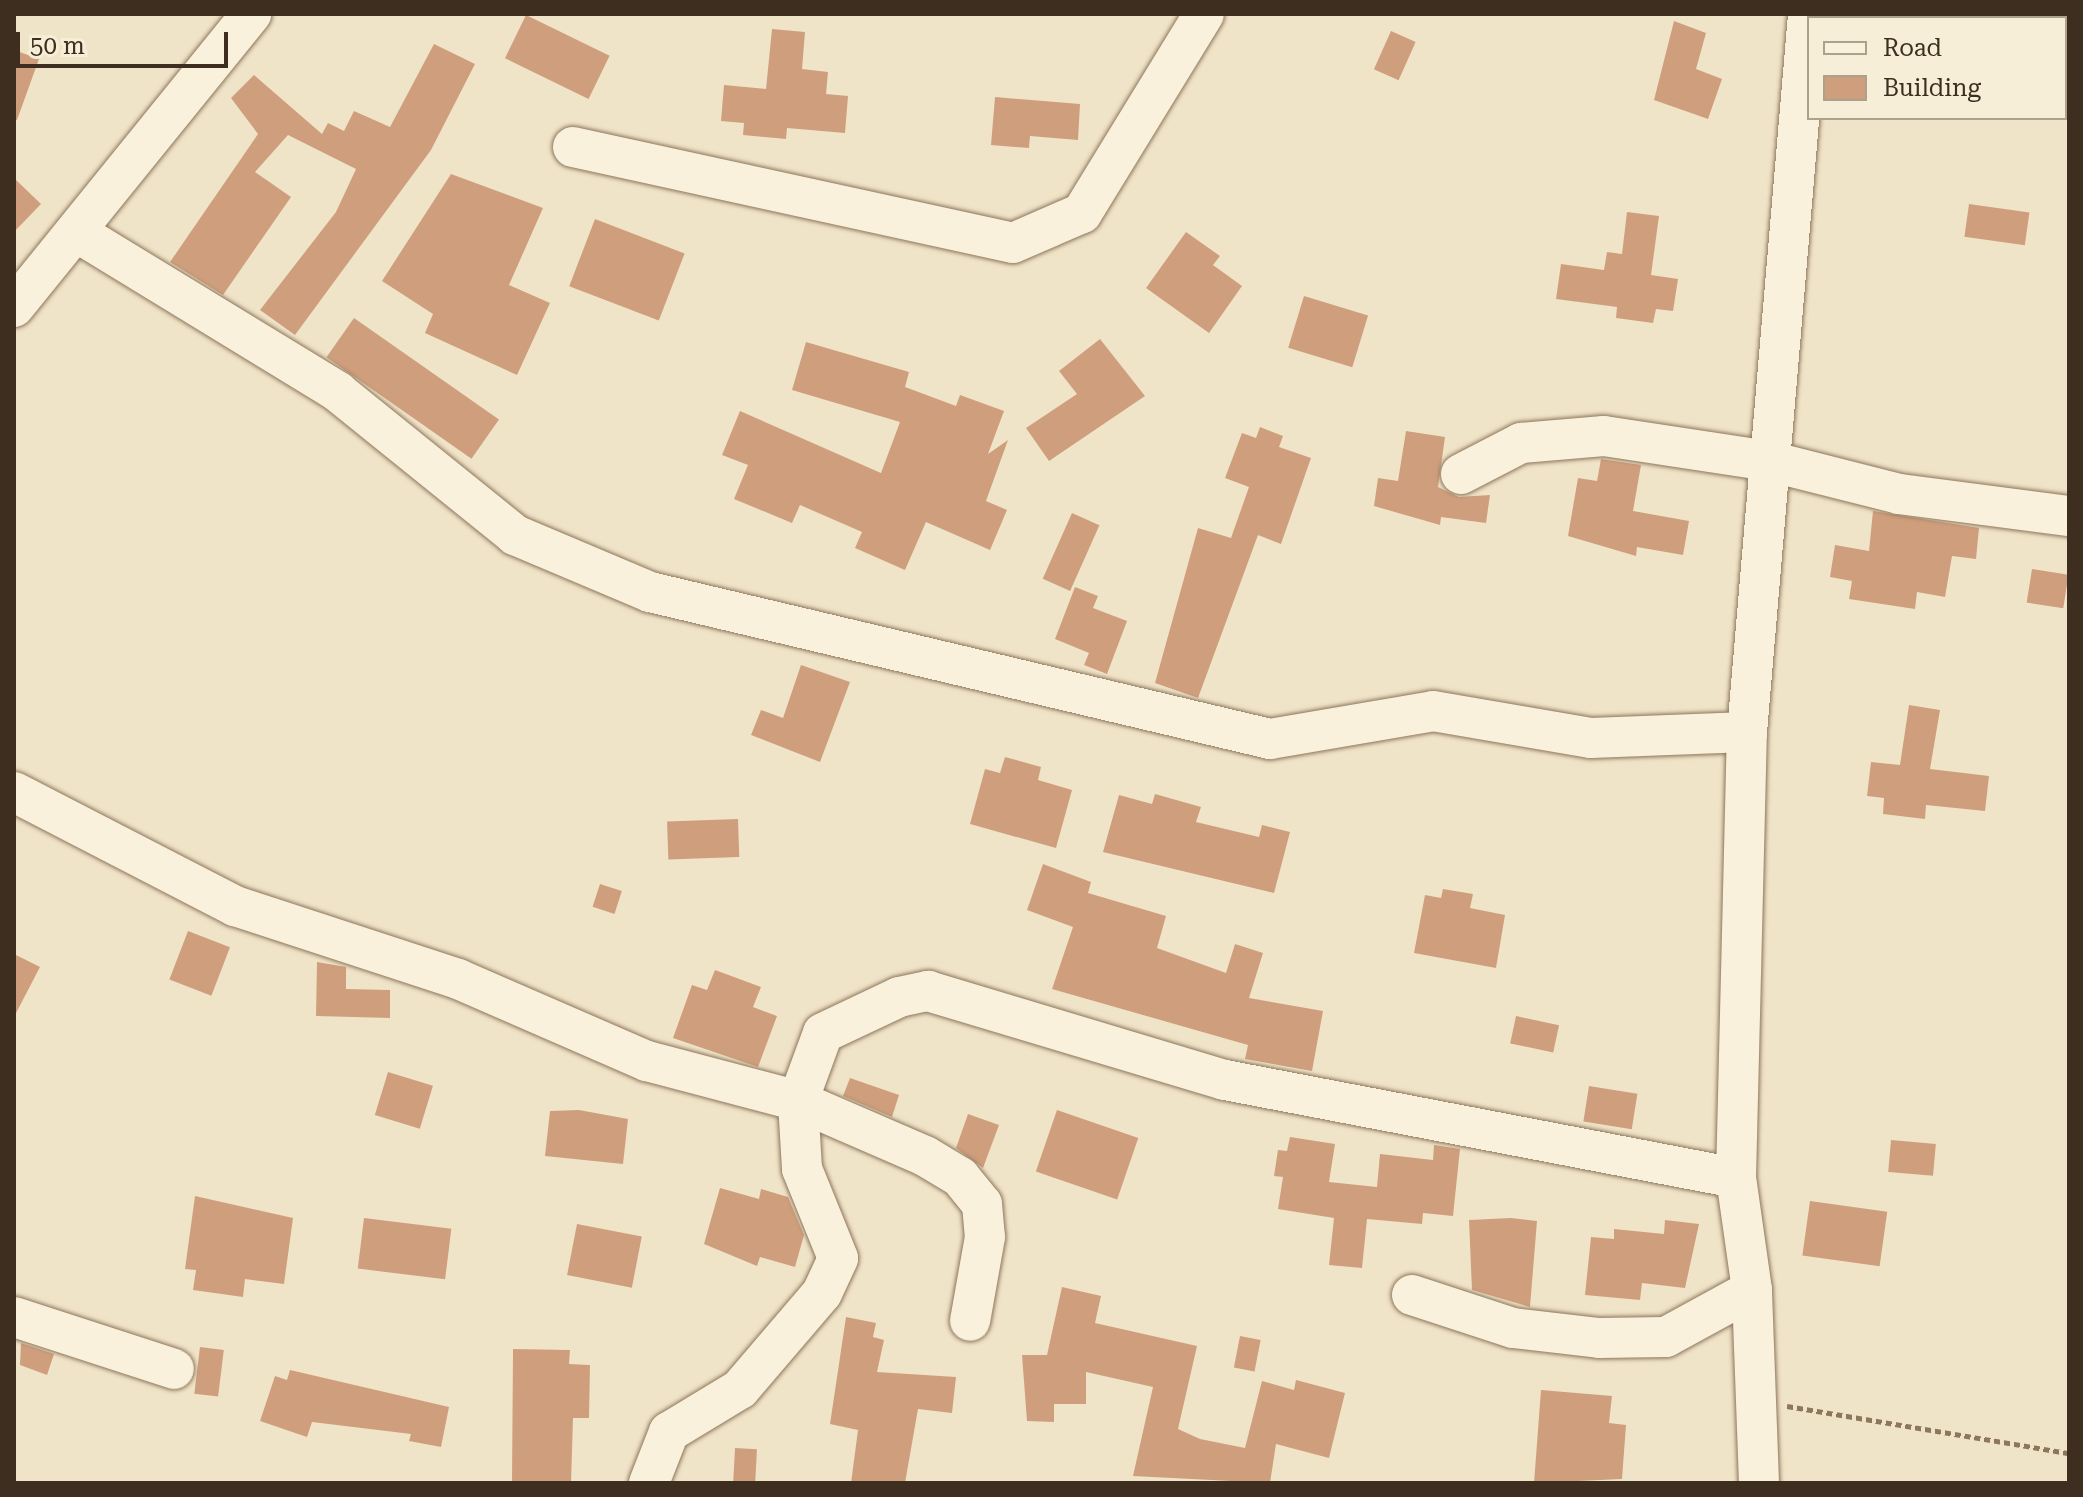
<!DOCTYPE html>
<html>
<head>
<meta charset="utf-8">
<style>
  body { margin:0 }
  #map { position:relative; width:2083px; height:1497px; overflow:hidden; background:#f0e4c8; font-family:"Roboto Serif",serif }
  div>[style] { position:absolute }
  .building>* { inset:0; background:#cf9f7d; transform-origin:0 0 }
  .path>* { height:5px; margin-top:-2.5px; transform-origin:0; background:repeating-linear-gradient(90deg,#8d765c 0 6px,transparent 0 10px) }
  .roads { filter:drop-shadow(0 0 2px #8d765c) drop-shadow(0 0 2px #8d765c) }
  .minor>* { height:40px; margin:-20px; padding:0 20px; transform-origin:20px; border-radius:20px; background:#faf1dc }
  span { translate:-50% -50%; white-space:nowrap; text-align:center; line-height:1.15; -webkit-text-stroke:6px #f7eed8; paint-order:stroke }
  .frame { position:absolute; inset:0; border:16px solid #3d2e20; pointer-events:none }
  .legend { position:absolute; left:1807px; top:16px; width:260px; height:104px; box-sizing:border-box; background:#f7eed8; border:2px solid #ada18e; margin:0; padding:10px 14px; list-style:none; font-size:24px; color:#3d2e20 }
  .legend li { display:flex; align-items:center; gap:16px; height:40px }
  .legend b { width:40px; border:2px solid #ada18e }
  .scale { position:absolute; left:16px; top:32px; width:212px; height:36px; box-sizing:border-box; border:4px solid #3d2e20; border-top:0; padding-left:10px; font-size:24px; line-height:28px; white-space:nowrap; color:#3d2e20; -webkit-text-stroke:6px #f7eed8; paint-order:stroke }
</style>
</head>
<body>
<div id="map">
  <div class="building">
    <i style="left:526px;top:15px;width:93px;height:48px;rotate:26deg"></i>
    <i style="clip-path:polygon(1674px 21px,1706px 33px,1696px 69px,1722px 79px,1708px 119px,1654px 100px)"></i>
    <i style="clip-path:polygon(772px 29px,805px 32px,802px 69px,828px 72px,826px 94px,848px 96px,845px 133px,787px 128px,786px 139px,743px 135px,744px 123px,721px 121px,724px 85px,766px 89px)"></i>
    <i style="left:1391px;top:31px;width:27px;height:42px;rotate:24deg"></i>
    <i style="clip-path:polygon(434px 44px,475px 64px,431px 150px,295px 335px,260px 310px,336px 212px,356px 169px,288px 135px,255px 172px,291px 197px,223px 295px,170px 262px,258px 134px,231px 98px,254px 75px,322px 134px,328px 123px,344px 131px,354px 111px,390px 127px)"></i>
    <i style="clip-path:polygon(14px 50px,39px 59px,17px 120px,14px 120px)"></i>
    <i style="clip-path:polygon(995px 97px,1080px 104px,1078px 140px,1030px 136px,1029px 148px,991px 145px)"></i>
    <i style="clip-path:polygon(451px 174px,543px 208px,509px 285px,550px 303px,517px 375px,425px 333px,433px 314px,382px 281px)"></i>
    <i style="clip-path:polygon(14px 178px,41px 204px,14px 232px)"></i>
    <i style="left:1969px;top:204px;width:61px;height:33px;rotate:8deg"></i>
    <i style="clip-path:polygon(1627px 212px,1659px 216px,1651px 275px,1678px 279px,1673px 311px,1656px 309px,1653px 323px,1616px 318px,1617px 307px,1556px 299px,1561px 264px,1604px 270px,1607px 252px,1622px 254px)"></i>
    <i style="left:595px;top:219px;width:96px;height:72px;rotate:21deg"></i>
    <i style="clip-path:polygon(1186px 232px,1220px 256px,1213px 265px,1242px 286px,1209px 333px,1146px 288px)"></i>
    <i style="left:1304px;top:296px;width:67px;height:54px;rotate:17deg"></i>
    <i style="left:354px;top:318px;width:177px;height:48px;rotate:35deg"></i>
    <i style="clip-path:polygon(1100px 339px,1145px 396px,1049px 461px,1026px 428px,1077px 394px,1059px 371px)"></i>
    <i style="clip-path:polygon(806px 342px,909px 372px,905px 387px,956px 406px,960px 395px,1004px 411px,988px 454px,1008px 440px,986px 501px,1007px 510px,990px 550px,926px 522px,905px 570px,855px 548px,862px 532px,800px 505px,792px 523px,734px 499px,748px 465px,722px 455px,740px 411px,881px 473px,900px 422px,792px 390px)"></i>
    <i style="clip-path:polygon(1260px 427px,1283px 436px,1279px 447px,1311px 458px,1281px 544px,1258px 535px,1198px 698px,1155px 683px,1198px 528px,1231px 538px,1249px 487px,1225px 478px,1242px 433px,1256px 438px)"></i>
    <i style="clip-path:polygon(1406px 431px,1445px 437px,1438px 487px,1459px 497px,1490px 495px,1486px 523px,1441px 517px,1440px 525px,1374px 506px,1378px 478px,1398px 481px)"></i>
    <i style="clip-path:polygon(1601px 459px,1641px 465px,1633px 511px,1689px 521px,1683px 555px,1637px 547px,1636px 556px,1568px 536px,1578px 478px,1597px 481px)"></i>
    <i style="clip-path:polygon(1873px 511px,1979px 528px,1976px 559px,1952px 556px,1945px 597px,1917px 592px,1915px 609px,1849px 599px,1852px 581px,1830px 577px,1835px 545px,1869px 551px)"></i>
    <i style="left:1072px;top:513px;width:30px;height:72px;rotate:24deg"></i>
    <i style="left:2032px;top:569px;width:37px;height:34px;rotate:9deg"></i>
    <i style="clip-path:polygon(1075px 587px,1098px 596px,1093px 608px,1127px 621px,1107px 674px,1084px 665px,1089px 653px,1055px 639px)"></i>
    <i style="clip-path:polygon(801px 665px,850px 682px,820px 762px,751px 735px,761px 710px,783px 718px)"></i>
    <i style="clip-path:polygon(1909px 705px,1940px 710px,1930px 769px,1989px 776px,1985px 811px,1926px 805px,1925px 819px,1883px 814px,1884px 798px,1867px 796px,1871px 762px,1900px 765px)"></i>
    <i style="clip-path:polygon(1005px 757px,1041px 767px,1038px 780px,1072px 790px,1056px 848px,970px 824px,985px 769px,1000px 773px)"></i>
    <i style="clip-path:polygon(1155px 794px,1201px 807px,1196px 822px,1259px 837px,1262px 825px,1290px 832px,1274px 893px,1103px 852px,1119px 795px,1152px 804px)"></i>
    <i style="left:738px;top:819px;width:38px;height:71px;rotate:88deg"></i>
    <i style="clip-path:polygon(1043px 864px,1091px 882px,1088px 893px,1166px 916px,1157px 948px,1226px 973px,1235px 944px,1263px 953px,1249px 998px,1323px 1011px,1312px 1071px,1245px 1059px,1248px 1045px,1052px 989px,1073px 927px,1027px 910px)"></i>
    <i style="left:600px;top:884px;width:23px;height:24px;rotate:18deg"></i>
    <i style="clip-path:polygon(1443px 889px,1473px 894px,1470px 908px,1505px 915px,1496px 968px,1414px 953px,1425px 895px,1441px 898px)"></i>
    <i style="left:188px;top:931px;width:45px;height:52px;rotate:21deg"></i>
    <i style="clip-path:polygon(14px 954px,40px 967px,14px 1017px)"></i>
    <i style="clip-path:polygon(317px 962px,346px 967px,346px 989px,390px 990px,390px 1018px,316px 1016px)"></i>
    <i style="clip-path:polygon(715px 970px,761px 987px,753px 1007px,777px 1016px,758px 1067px,673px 1038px,692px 985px,707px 990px)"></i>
    <i style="left:1516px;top:1016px;width:44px;height:28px;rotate:12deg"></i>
    <i style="left:388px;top:1072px;width:47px;height:45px;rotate:17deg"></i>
    <i style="clip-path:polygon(850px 1078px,899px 1095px,892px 1117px,843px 1096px)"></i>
    <i style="left:1589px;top:1086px;width:49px;height:36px;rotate:9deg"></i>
    <i style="clip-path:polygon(579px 1110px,628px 1119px,623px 1164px,545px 1156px,550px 1111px)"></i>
    <i style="left:1057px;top:1110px;width:86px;height:65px;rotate:19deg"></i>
    <i style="clip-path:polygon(968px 1114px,999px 1125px,983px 1168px,956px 1148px)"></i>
    <i style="clip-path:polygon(1290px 1137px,1335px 1144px,1329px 1182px,1377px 1187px,1380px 1154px,1433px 1160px,1434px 1145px,1460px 1149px,1453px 1216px,1423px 1213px,1422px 1224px,1367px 1219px,1362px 1268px,1329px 1265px,1334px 1218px,1278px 1209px,1283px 1177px,1274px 1176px,1278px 1150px,1287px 1151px)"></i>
    <i style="left:1891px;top:1140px;width:45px;height:32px;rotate:5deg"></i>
    <i style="clip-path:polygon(720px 1188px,759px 1199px,761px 1189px,788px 1197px,804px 1235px,795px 1267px,760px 1257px,757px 1266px,704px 1244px)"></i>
    <i style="clip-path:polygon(195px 1196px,293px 1218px,284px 1284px,245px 1279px,243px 1297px,193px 1290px,196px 1270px,185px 1269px)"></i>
    <i style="left:1810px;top:1201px;width:78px;height:55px;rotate:8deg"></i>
    <i style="left:364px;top:1218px;width:88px;height:51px;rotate:7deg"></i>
    <i style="clip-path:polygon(1511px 1218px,1537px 1221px,1530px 1307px,1472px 1290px,1469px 1220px)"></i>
    <i style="clip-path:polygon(1665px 1220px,1699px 1224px,1685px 1288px,1642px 1283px,1640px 1300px,1585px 1295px,1591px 1237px,1614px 1239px,1614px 1229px,1664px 1234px)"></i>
    <i style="left:577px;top:1224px;width:66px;height:52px;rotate:11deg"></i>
    <i style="clip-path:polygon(1062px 1287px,1101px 1296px,1095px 1323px,1197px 1346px,1178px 1429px,1200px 1439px,1245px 1448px,1262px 1381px,1294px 1390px,1296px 1380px,1345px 1393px,1329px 1458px,1276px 1444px,1270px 1483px,1133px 1476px,1153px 1387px,1086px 1372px,1086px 1404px,1054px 1404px,1054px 1422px,1027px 1421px,1022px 1355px,1047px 1355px)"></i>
    <i style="clip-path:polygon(846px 1317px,876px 1323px,873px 1337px,884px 1340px,877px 1372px,956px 1377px,952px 1413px,918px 1409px,905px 1483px,851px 1483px,858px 1430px,830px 1424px)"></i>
    <i style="left:1240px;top:1336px;width:21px;height:32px;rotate:11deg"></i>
    <i style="clip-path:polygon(21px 1343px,54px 1354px,47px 1375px,20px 1365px)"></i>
    <i style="left:200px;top:1347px;width:24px;height:47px;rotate:7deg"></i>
    <i style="clip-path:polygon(513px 1349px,570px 1350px,569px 1364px,590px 1365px,589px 1418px,573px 1418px,571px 1483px,512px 1481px)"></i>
    <i style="clip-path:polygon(290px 1370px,449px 1407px,441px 1447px,409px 1441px,411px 1434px,312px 1422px,307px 1437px,260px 1421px,275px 1376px,287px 1380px)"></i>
    <i style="clip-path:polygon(1541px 1390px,1612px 1396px,1609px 1423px,1626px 1425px,1622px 1479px,1534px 1483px)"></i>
    <i style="left:735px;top:1448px;width:22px;height:35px;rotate:3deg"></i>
  </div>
  <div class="path">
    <i style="left:1787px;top:1406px;width:286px;rotate:9.5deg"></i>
  </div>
  <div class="roads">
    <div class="minor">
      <i style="left:573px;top:147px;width:450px;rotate:12.3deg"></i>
      <i style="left:1013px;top:243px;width:75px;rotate:-23.5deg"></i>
      <i style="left:1082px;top:213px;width:233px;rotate:-58.5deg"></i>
      <i style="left:78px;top:233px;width:305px;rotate:31.4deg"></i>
      <i style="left:338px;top:392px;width:228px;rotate:38.9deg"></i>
      <i style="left:515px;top:535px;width:147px;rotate:22.9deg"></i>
      <i style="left:650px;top:592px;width:637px;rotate:13.34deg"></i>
      <i style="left:1270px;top:739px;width:165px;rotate:-9.7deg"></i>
      <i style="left:1433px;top:711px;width:160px;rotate:9.7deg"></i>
      <i style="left:1591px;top:738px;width:156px;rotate:-2.2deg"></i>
      <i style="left:14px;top:307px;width:377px;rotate:-51deg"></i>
      <i style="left:1461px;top:474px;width:68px;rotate:-27.3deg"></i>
      <i style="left:1521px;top:443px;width:83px;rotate:-4.8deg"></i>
      <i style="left:1604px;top:436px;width:167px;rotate:8.6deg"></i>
      <i style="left:1769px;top:461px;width:134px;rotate:14.2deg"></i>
      <i style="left:1899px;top:494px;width:171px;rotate:7.4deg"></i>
      <i style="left:14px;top:792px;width:249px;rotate:27.3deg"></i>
      <i style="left:235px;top:906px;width:235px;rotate:18.1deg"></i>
      <i style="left:458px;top:979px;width:206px;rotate:23.5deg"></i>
      <i style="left:647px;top:1061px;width:156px;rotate:14.8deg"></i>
      <i style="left:798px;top:1101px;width:138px;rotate:23.4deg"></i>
      <i style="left:925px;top:1156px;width:41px;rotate:31deg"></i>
      <i style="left:960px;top:1177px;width:35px;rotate:51deg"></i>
      <i style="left:982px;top:1204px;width:33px;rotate:85deg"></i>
      <i style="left:985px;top:1237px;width:85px;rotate:100.1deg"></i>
      <i style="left:1412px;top:1295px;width:106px;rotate:18.1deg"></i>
      <i style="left:1513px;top:1328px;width:87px;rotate:6.6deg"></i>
      <i style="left:1599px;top:1338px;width:67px;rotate:-0.9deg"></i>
      <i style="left:1666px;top:1337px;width:98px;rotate:-28.7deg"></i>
      <i style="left:14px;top:1317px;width:168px;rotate:18deg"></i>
      <i style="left:649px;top:1483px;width:55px;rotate:-68.6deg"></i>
      <i style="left:669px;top:1432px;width:83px;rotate:-31.2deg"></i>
      <i style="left:740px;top:1389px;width:126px;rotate:-49.5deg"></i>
      <i style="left:822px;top:1293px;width:38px;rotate:-65deg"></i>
      <i style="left:838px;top:1258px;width:96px;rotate:-112deg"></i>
      <i style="left:802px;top:1169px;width:68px;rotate:-93.4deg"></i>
      <i style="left:798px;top:1101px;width:72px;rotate:-69.8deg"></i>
      <i style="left:823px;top:1033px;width:84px;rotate:-25.3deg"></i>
      <i style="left:899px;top:997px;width:30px;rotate:-12deg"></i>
      <i style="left:928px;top:991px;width:310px;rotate:16.7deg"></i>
      <i style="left:1225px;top:1080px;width:520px;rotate:10.86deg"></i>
      <i style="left:1759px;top:1483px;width:193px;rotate:-92.1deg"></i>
      <i style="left:1752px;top:1290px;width:113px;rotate:-98.1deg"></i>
      <i style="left:1736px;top:1178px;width:446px;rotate:-88.6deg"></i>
      <i style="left:1747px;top:732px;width:721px;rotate:-85.14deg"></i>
    </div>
  </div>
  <div class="frame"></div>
  <ul class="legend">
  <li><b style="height:10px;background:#faf1dc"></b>Road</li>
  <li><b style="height:22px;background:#cf9f7d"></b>Building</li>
  </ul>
  <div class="scale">50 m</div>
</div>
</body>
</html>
